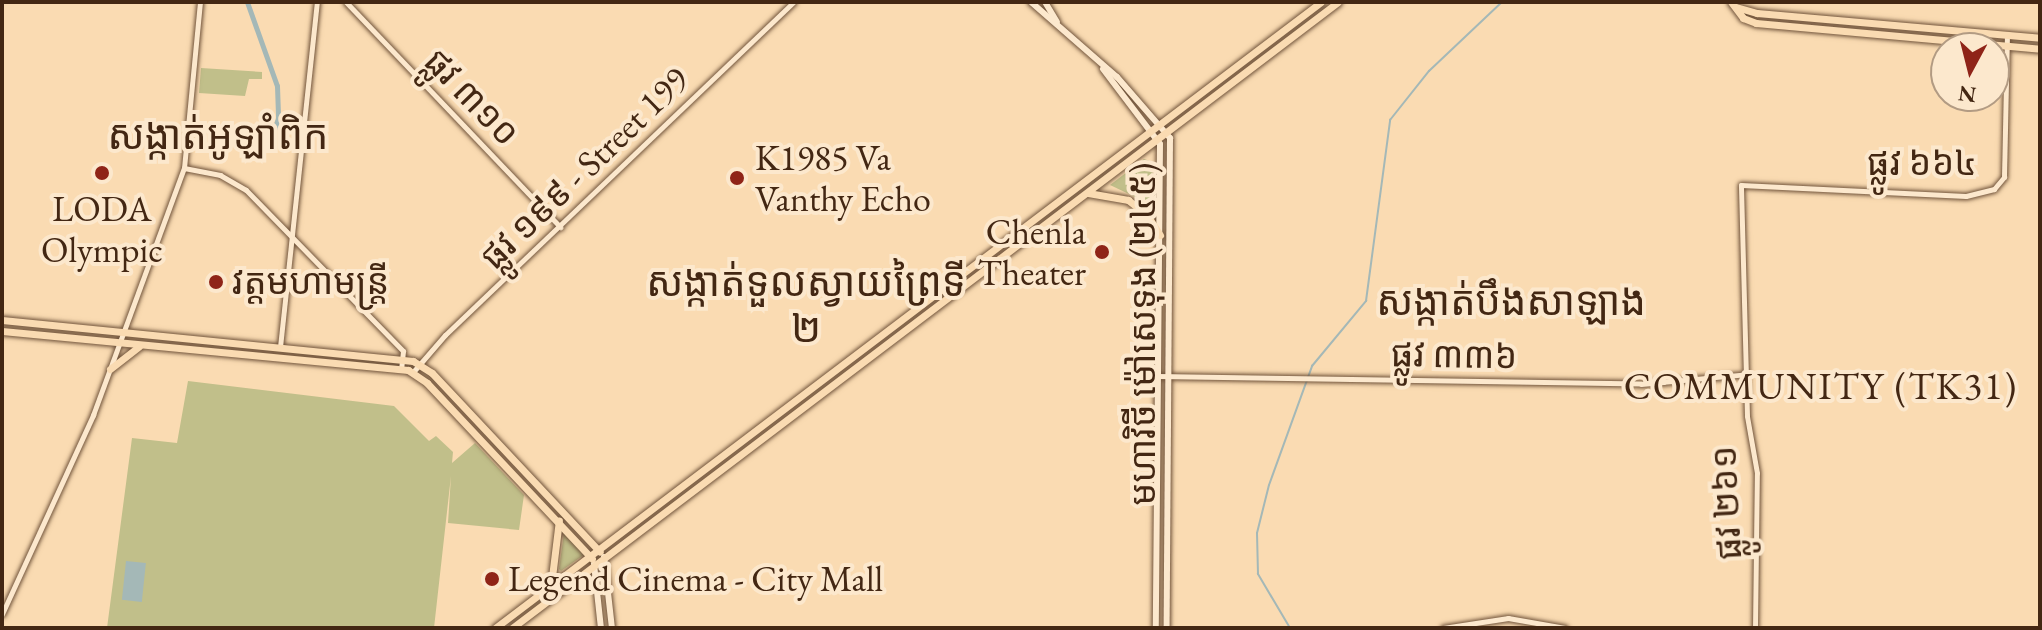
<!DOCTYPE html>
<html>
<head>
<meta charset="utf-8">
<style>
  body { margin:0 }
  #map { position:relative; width:2042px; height:630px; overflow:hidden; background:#fadbb2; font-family:"EB Garamond","Noto Sans Khmer",serif }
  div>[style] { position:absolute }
  .green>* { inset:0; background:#c1bf8a }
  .water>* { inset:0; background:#a4b8b7; transform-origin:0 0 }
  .stream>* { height:2px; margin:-1px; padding:0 1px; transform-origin:1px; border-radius:1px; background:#a4b8b7 }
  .canal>* { height:5px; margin:-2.5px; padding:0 2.5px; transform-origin:2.5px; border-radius:2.5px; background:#a4b8b7 }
  .roads { filter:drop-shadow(0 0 2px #71543b) drop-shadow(0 0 2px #71543b) }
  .tertiary>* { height:5px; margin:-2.5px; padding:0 2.5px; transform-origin:2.5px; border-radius:2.5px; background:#fce8cd }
  .secondary>* { height:6px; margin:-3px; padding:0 3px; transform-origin:3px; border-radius:3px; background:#fce8cd }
  .primary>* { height:7px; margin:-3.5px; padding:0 3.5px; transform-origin:3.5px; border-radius:3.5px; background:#fadbb2 }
  .dots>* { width:22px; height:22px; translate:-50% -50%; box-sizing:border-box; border:4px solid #fce8cd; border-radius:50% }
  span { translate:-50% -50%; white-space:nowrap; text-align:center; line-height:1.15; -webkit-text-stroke:8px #fce8cd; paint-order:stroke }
  .street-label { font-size:36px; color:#432713 }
  .poi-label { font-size:36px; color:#432713 }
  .left { translate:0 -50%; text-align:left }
  .right { translate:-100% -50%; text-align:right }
  .neighbourhood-label { font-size:38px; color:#432713; letter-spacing:2px }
  .quarter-label { font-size:40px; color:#432713 }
  .frame { position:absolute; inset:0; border:4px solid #432713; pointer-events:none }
  .north { position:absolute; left:1930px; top:32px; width:80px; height:80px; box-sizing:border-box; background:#fce8cd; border:2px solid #b29b83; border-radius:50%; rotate:187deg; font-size:22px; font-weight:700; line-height:32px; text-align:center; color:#432713 }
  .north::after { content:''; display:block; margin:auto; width:28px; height:36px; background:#8f2418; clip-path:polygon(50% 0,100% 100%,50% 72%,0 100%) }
</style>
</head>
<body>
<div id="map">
  <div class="green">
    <i style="clip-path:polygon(201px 68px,262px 72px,262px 79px,249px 79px,245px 96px,199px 93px)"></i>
    <i style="clip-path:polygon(1144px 159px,1153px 162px,1152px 205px,1110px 185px)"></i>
    <i style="clip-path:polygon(188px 381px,394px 406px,429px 441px,436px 436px,453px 452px,452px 463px,475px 443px,524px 495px,519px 530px,448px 523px,451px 476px,434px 628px,107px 628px,132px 438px,177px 443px)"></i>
    <i style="clip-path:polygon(564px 533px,585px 554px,561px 571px,559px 569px)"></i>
  </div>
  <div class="water">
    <i style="left:126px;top:561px;width:20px;height:39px;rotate:6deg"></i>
  </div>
  <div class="stream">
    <i style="left:1290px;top:628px;width:63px;rotate:-120.7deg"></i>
    <i style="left:1258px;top:574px;width:41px;rotate:-91.4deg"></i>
    <i style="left:1257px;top:533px;width:49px;rotate:-76deg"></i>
    <i style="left:1269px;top:485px;width:127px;rotate:-70.1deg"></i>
    <i style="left:1312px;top:366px;width:85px;rotate:-50.3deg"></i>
    <i style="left:1366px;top:301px;width:183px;rotate:-82.4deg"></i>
    <i style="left:1390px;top:120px;width:63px;rotate:-51.5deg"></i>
    <i style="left:1429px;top:71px;width:100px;rotate:-43.4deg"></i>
  </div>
  <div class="canal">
    <i style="left:247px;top:2px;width:89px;rotate:70.3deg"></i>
    <i style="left:277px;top:86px;width:32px;rotate:88deg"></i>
    <i style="left:278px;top:118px;width:33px;rotate:108deg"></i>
  </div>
  <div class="roads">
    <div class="tertiary">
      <i style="left:346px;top:2px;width:311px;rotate:46.4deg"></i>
      <i style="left:184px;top:168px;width:37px;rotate:11deg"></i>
      <i style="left:220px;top:175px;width:30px;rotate:30deg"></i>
      <i style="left:246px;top:190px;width:225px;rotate:45.7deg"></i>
      <i style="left:403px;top:351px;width:18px;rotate:96deg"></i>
      <i style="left:280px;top:347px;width:347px;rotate:-83.9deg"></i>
      <i style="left:413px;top:372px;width:49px;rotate:-49.1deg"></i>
      <i style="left:445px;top:335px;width:482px;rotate:-43.7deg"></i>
      <i style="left:1158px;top:376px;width:483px;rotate:0.9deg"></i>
      <i style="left:1641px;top:384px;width:107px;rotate:-5.3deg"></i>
      <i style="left:2px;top:614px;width:219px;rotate:-65.4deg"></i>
      <i style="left:93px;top:415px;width:263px;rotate:-69.8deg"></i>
      <i style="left:184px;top:168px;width:167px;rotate:-84.5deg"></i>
      <i style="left:1443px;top:628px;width:66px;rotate:-8.7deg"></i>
      <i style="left:1508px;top:618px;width:58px;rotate:10deg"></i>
      <i style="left:1755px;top:628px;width:155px;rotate:-89.3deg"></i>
      <i style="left:1757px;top:473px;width:58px;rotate:-100deg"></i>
      <i style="left:1747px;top:416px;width:231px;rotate:-91.5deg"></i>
      <i style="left:1741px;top:185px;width:225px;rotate:2.8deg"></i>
      <i style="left:1966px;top:196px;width:29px;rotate:-14deg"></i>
      <i style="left:1994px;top:189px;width:16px;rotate:-50deg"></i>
      <i style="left:2004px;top:177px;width:142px;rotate:-88.8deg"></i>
    </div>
    <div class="secondary">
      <i style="left:1031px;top:2px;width:114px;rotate:41.1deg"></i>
      <i style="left:1117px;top:77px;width:81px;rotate:49deg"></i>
      <i style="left:1170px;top:138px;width:490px;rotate:90.4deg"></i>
      <i style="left:1045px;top:2px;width:23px;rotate:59deg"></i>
      <i style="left:1103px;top:69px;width:94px;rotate:52.8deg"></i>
      <i style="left:1160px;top:144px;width:484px;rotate:90.5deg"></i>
      <i style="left:604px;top:557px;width:71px;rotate:83.6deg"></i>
      <i style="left:594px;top:564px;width:64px;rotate:83.8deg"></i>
    </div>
    <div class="primary">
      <i style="left:1731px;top:2px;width:20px;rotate:53deg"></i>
      <i style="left:1743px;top:18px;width:14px;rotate:21deg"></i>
      <i style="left:1756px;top:23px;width:285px;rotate:5.2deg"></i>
      <i style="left:1736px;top:7px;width:22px;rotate:16deg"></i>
      <i style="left:1757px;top:13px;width:284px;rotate:5deg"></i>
      <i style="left:1088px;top:193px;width:41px;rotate:9.9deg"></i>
      <i style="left:1128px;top:200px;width:24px;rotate:38deg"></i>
      <i style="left:1147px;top:215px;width:24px;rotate:57deg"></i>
      <i style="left:2px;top:320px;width:413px;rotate:5.7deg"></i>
      <i style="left:413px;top:361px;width:22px;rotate:32deg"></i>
      <i style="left:432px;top:373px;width:245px;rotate:46.8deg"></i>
      <i style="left:2px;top:331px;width:408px;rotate:5.5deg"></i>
      <i style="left:408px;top:370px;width:23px;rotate:34deg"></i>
      <i style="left:427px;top:383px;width:241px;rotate:46.8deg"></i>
      <i style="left:110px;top:369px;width:37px;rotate:-38deg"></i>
      <i style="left:551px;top:585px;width:65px;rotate:-83deg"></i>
      <i style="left:495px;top:628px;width:1036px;rotate:-37.16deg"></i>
      <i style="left:512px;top:628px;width:1036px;rotate:-37.16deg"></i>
    </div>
  </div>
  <div class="dots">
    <i style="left:102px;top:173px;background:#8f2418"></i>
    <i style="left:737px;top:178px;background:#8f2418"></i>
    <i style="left:1102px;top:252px;background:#8f2418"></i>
    <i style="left:216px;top:282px;background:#8f2418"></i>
    <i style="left:492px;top:579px;background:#8f2418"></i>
  </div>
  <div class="street-label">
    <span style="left:472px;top:97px;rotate:46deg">ផ្លូវ ៣១០</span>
    <span style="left:1922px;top:163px">ផ្លូវ ៦៦៤</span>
    <span style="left:584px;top:168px;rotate:-44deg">ផ្លូវ ១៩៩ - Street 199</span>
    <span style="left:1143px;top:334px;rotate:-90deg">មហាវិថី ម៉ៅសេទុង (២៤៥)</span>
    <span style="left:1454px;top:355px;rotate:1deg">ផ្លូវ ៣៣៦</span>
    <span style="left:1726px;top:503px;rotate:-93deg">ផ្លូវ ២៦១</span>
  </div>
  <div class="poi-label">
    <span class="left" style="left:755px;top:178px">K1985 Va<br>Vanthy Echo</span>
    <span style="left:102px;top:229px">LODA<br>Olympic</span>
    <span class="right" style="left:1086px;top:252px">Chenla<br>Theater</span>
    <span class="left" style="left:232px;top:282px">វត្តមហាមន្រ្តី</span>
    <span class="left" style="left:508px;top:579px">Legend Cinema - City Mall</span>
  </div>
  <div class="neighbourhood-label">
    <span style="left:1821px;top:386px">COMMUNITY (TK31)</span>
  </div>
  <div class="quarter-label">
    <span style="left:218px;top:135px">សង្កាត់អូឡាំពិក</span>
    <span style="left:806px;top:305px">សង្កាត់ទួលស្វាយព្រៃទី<br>២</span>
    <span style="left:1511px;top:301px">សង្កាត់បឹងសាឡាង</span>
  </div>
  <div class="frame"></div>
  <div class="north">N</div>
</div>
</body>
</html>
